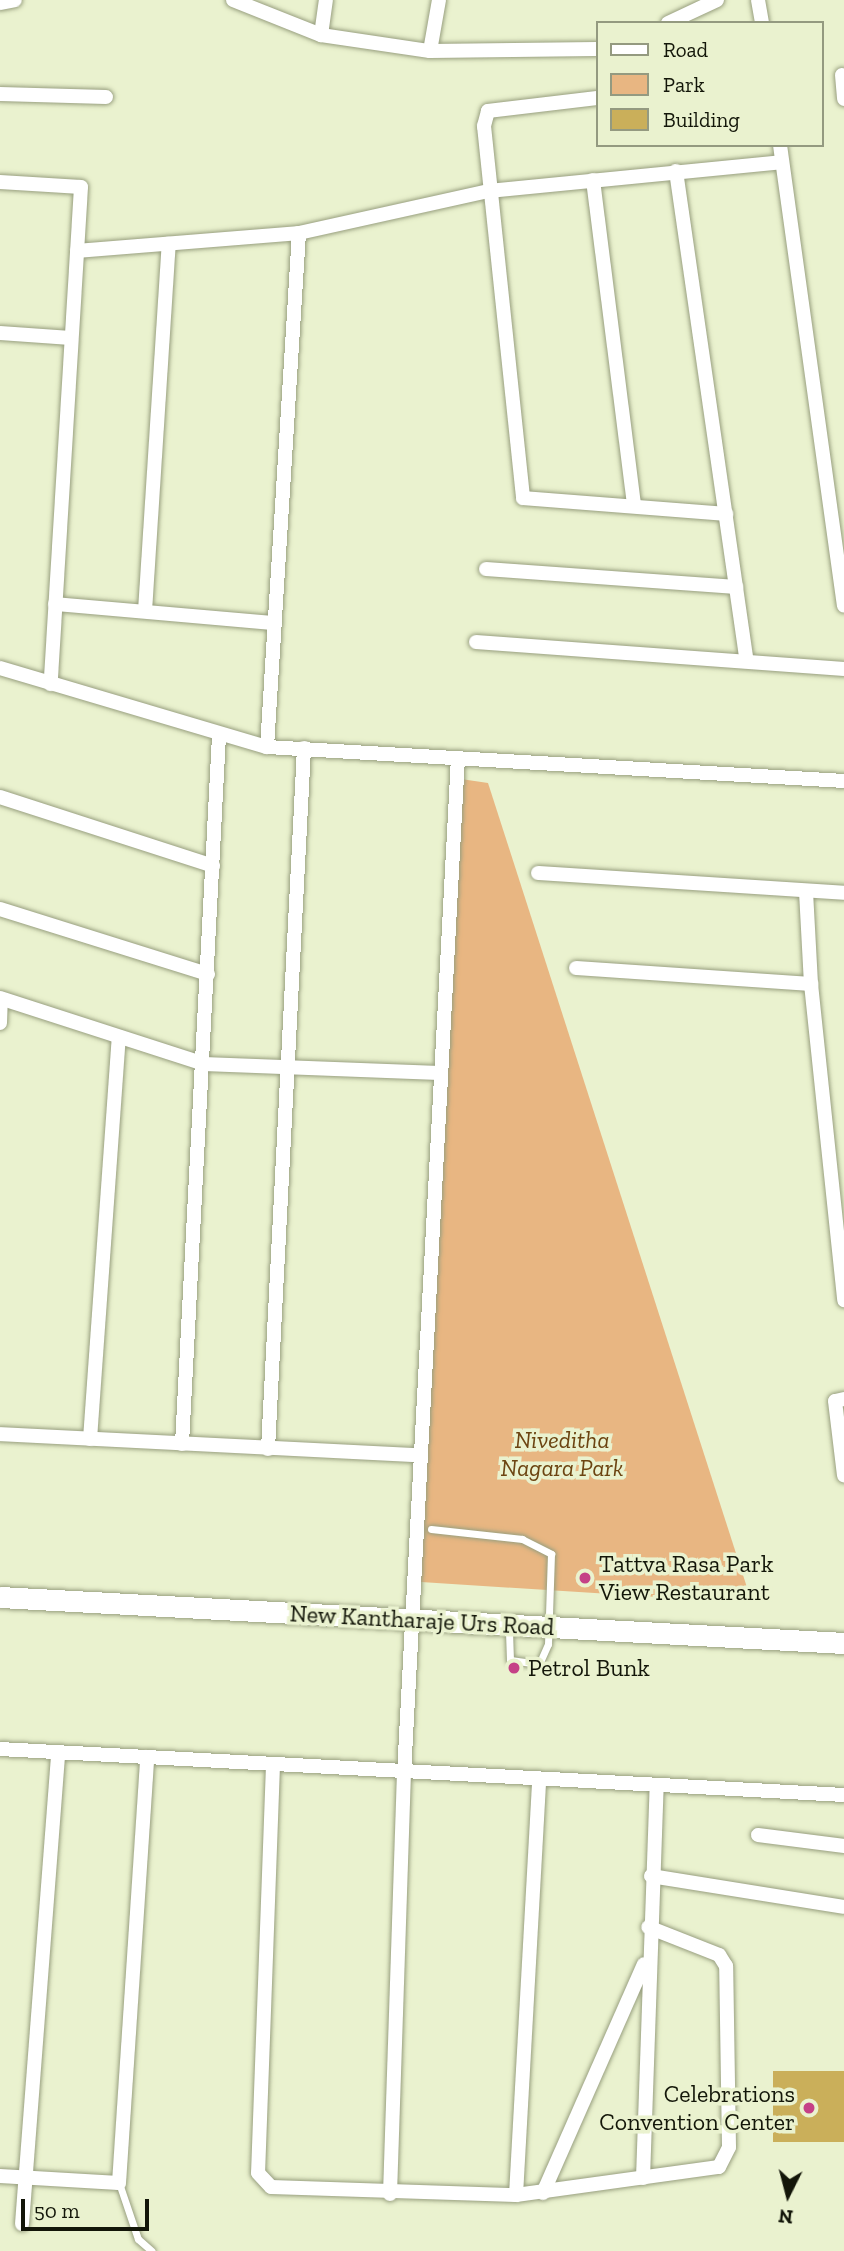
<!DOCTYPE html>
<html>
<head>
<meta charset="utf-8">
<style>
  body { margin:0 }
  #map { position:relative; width:844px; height:2251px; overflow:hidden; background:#eaf2cf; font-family:"Zilla Slab",serif }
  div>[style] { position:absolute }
  .green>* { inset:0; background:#e8b682 }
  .building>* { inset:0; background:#caaf5a; transform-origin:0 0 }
  .roads { filter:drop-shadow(0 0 2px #989f7f) drop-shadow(0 0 2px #989f7f) }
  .service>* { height:7px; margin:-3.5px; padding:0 3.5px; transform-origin:3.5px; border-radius:3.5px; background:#fff }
  .minor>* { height:14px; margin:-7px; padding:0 7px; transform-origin:7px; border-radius:7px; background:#fff }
  .secondary>* { height:21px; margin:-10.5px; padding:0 10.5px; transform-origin:10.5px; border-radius:10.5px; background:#fff }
  .dots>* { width:19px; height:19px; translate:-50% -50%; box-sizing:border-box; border:4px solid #eaf2cf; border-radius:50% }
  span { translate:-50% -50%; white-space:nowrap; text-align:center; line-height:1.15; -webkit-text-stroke:7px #eaf2cf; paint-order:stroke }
  .park-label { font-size:24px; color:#6c4411; font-style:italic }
  .poi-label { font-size:24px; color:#131609 }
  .left { translate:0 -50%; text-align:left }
  .right { translate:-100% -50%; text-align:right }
  .street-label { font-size:24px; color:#131609 }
  .legend { position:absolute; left:596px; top:21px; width:228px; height:126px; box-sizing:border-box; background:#eaf2cf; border:2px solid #949a80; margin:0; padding:9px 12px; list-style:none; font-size:21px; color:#131609 }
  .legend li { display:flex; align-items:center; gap:14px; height:35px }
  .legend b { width:35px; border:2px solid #949a80 }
  .north { position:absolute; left:753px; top:2160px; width:70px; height:70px; -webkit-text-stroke:5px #eaf2cf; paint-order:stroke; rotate:186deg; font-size:19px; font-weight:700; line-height:28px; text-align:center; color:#131609 }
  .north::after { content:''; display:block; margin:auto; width:24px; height:32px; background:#131609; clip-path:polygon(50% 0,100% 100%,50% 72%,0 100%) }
  .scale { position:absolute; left:21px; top:2199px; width:128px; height:32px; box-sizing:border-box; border:4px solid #131609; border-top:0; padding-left:9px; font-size:21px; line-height:24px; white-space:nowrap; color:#131609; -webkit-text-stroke:5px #eaf2cf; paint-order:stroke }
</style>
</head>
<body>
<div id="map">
  <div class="green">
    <i style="clip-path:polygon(461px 779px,488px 783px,752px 1603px,421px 1582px)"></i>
  </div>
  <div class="building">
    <i style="left:844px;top:2071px;width:71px;height:71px;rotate:90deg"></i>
  </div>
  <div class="roads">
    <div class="service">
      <i style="left:431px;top:1529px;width:92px;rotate:6.3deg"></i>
      <i style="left:522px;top:1539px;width:33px;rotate:27deg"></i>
      <i style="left:551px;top:1554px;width:90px;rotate:91.9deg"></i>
      <i style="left:548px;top:1644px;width:22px;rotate:114deg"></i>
      <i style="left:539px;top:1664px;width:29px;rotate:-172deg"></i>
      <i style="left:510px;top:1660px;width:32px;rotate:-92deg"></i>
      <i style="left:119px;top:2183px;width:59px;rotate:71.3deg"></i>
      <i style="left:138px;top:2239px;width:18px;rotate:41deg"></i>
    </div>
    <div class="minor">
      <i style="left:233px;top:0;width:95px;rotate:21.7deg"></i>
      <i style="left:321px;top:35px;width:110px;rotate:8.4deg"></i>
      <i style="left:430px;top:51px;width:167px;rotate:-0.7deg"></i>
      <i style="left:758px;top:0;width:23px;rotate:80deg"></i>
      <i style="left:0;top:3px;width:15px;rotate:-11deg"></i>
      <i style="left:668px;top:23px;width:54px;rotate:-25.1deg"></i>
      <i style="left:321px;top:35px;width:35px;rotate:-82deg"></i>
      <i style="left:430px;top:51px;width:52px;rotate:-80deg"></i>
      <i style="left:842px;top:75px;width:24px;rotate:85deg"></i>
      <i style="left:0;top:94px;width:106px;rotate:1.6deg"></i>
      <i style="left:597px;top:98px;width:110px;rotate:173.2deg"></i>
      <i style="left:488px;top:111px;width:16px;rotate:105deg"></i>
      <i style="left:484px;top:126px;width:374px;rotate:84deg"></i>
      <i style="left:523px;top:498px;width:204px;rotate:4.5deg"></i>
      <i style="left:780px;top:145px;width:465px;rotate:82.1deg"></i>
      <i style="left:676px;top:171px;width:495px;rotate:81.8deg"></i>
      <i style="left:593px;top:180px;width:327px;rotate:82.8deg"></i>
      <i style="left:0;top:182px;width:81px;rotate:3.5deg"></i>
      <i style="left:81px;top:187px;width:498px;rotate:93.5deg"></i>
      <i style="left:77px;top:251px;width:223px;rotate:-4.6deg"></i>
      <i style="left:299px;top:233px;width:194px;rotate:-12.5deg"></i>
      <i style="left:488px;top:191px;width:295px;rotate:-5.6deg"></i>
      <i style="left:0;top:333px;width:71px;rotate:4deg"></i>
      <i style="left:486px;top:569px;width:251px;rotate:4.1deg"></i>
      <i style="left:55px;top:604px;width:220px;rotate:5deg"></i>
      <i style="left:145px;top:611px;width:368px;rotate:-86.3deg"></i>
      <i style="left:476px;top:642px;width:369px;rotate:4.2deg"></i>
      <i style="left:0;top:668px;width:278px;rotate:16.5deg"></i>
      <i style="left:267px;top:747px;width:578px;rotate:3.37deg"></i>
      <i style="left:267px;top:747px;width:515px;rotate:-86.44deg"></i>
      <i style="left:0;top:797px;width:224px;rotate:17.9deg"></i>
      <i style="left:538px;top:873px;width:307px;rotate:3.7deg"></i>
      <i style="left:0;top:909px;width:218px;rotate:17.4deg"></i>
      <i style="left:576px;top:968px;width:236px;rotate:3.9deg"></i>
      <i style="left:811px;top:984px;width:93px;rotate:-93.1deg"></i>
      <i style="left:811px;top:984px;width:318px;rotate:84deg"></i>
      <i style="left:0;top:998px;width:214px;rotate:17.9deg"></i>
      <i style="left:204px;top:1064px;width:235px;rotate:2.2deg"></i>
      <i style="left:0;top:1023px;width:24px;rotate:-88deg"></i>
      <i style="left:844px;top:1399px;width:9px;rotate:167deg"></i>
      <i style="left:835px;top:1401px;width:75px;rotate:83.1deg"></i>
      <i style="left:0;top:1434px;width:421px;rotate:2.9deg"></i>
      <i style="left:90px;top:1439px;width:403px;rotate:-85.9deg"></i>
      <i style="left:182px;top:1444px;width:709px;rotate:-87.01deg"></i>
      <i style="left:268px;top:1449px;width:702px;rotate:-87.06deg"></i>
      <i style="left:0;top:1749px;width:845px;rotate:3.12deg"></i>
      <i style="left:273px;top:1765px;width:408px;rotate:92.1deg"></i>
      <i style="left:258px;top:2173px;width:19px;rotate:47deg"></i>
      <i style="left:271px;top:2187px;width:245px;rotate:1.9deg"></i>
      <i style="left:516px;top:2195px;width:205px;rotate:-7.9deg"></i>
      <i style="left:719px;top:2167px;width:22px;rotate:-63deg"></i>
      <i style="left:729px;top:2147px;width:181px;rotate:-90.9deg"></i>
      <i style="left:726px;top:1966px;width:13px;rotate:-122deg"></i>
      <i style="left:719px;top:1955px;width:76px;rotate:-158.5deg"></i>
      <i style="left:758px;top:1835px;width:87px;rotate:7.3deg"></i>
      <i style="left:651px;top:1876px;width:195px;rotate:9.1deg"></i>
      <i style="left:0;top:2176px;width:119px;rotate:3.4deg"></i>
      <i style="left:119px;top:2183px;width:427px;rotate:-86.2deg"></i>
      <i style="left:643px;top:2178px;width:392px;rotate:-88deg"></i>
      <i style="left:543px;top:2193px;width:250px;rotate:-66.2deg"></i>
      <i style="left:390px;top:2194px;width:420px;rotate:-88.1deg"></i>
      <i style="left:404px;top:1774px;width:1017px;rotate:-86.96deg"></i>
      <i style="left:516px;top:2195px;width:415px;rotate:-86.8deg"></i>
      <i style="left:22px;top:2224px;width:473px;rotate:-85.6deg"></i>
    </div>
    <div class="secondary">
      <i style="left:0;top:1597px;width:845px;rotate:3.12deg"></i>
    </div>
  </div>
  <div class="dots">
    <i style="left:585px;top:1578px;background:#c54187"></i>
    <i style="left:514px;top:1668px;background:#c54187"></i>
    <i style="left:809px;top:2108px;background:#c54187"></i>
  </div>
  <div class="park-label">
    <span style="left:562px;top:1454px">Niveditha<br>Nagara Park</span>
  </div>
  <div class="poi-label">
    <span class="left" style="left:599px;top:1578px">Tattva Rasa Park<br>View Restaurant</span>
    <span class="left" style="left:528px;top:1668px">Petrol Bunk</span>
    <span class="right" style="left:795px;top:2108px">Celebrations<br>Convention Center</span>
  </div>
  <div class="street-label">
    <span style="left:422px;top:1620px;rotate:3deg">New Kantharaje Urs Road</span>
  </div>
  <ul class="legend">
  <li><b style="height:9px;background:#fff"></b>Road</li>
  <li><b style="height:19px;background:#e8b682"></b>Park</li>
  <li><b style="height:19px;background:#caaf5a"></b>Building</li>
  </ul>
  <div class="north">N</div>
  <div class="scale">50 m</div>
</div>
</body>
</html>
